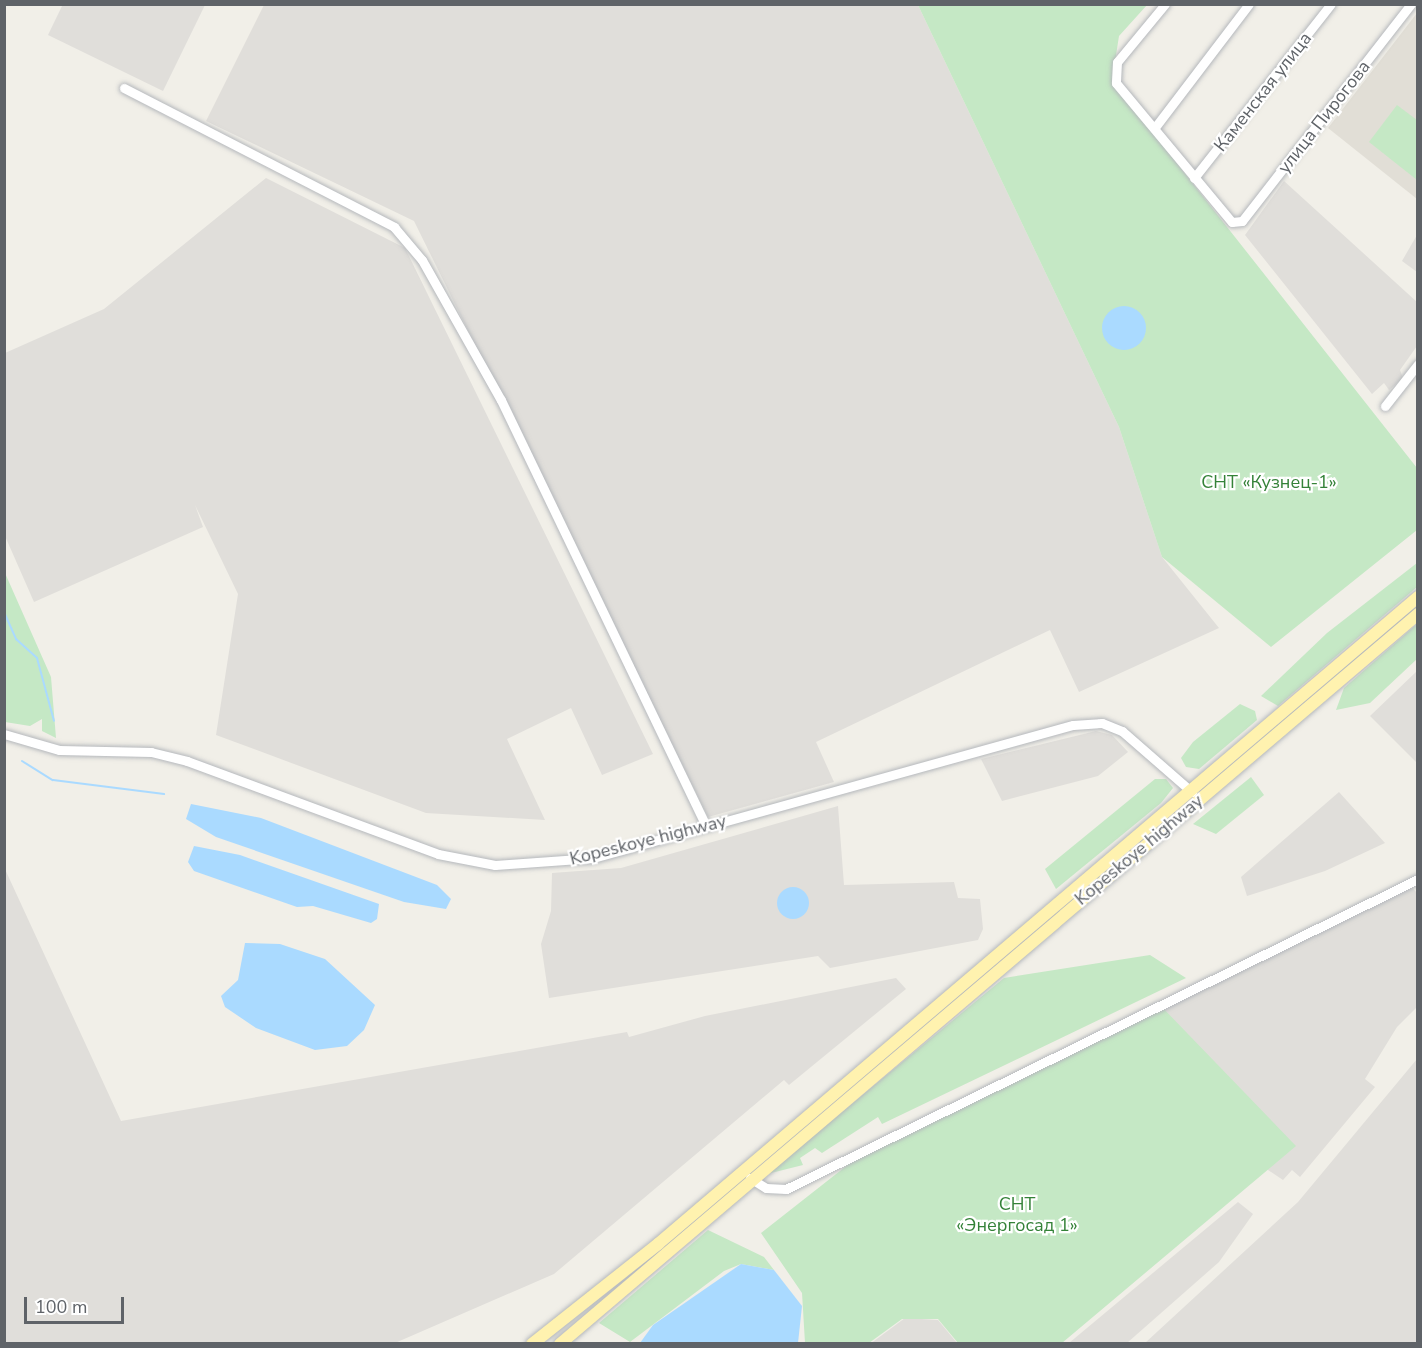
<!DOCTYPE html>
<html>
<head>
<meta charset="utf-8">
<style>
  body { margin:0 }
  #map { position:relative; width:1422px; height:1348px; overflow:hidden; background:#f1efe8; font-family:"Nunito Sans",sans-serif }
  div>[style] { position:absolute }
  .industrial>* { inset:0; background:#e0deda }
  .education>* { inset:0; background:#e1ded6 }
  .green>* { inset:0; background:#c5e8c5 }
  .water>* { inset:0; background:#aadaff }
  .round { border-radius:50% }
  .stream>* { height:2px; margin:-1px; padding:0 1px; transform-origin:1px; border-radius:1px; background:#aadaff }
  .roads { filter:drop-shadow(0 0 2px #b5b8bc) drop-shadow(0 0 2px #b5b8bc) }
  .minor>* { height:9px; margin:-4.5px; padding:0 4.5px; transform-origin:4.5px; border-radius:4.5px; background:#fff }
  .major>* { height:12px; margin:-6px; padding:0 6px; transform-origin:6px; border-radius:6px; background:#fff2af }
  span { translate:-50% -50%; white-space:nowrap; text-align:center; line-height:1.15; -webkit-text-stroke:4.5px #fff; paint-order:stroke }
  .street-label { font-size:18px; color:#5f6368 }
  .park-label { font-size:18px; color:#348238 }
  .frame { position:absolute; inset:0; border:6px solid #5f6368; pointer-events:none }
  .scale { position:absolute; left:24px; top:1297px; width:100px; height:27px; box-sizing:border-box; border:3px solid #5f6368; border-top:0; padding-left:8px; font-size:18px; line-height:21px; white-space:nowrap; color:#5f6368; -webkit-text-stroke:4px #fff; paint-order:stroke }
</style>
</head>
<body>
<div id="map">
  <div class="industrial">
    <i style="clip-path:polygon(63px 4px,205px 4px,205px 5px,163px 91px,48px 35px)"></i>
    <i style="clip-path:polygon(264px 5px,918px 5px,1119px 427px,1162px 557px,1219px 628px,1079px 692px,1050px 630px,816px 742px,834px 782px,708px 817px,414px 221px,206px 121px)"></i>
    <i style="clip-path:polygon(266px 178px,405px 248px,653px 754px,602px 775px,571px 708px,507px 739px,545px 820px,426px 813px,216px 735px,238px 594px,195px 505px,203px 527px,34px 602px,5px 536px,5px 353px,104px 309px)"></i>
    <i style="clip-path:polygon(1284px 181px,1417px 302px,1417px 346px,1400px 370px,1403px 378px,1389px 390px,1384px 383px,1372px 394px,1245px 235px)"></i>
    <i style="clip-path:polygon(1417px 235px,1418px 272px,1417px 272px,1402px 261px)"></i>
    <i style="clip-path:polygon(1417px 671px,1417px 670px,1417px 763px,1370px 716px)"></i>
    <i style="clip-path:polygon(1096px 731px,1112px 735px,1128px 752px,1098px 776px,1002px 801px,981px 759px)"></i>
    <i style="clip-path:polygon(1339px 792px,1385px 843px,1325px 871px,1247px 896px,1241px 877px)"></i>
    <i style="clip-path:polygon(838px 806px,844px 885px,954px 882px,958px 898px,980px 899px,983px 929px,978px 940px,830px 968px,818px 956px,549px 998px,541px 944px,551px 911px,552px 873px,621px 868px)"></i>
    <i style="clip-path:polygon(4px 867px,121px 1121px,627px 1032px,629px 1037px,705px 1016px,896px 978px,906px 989px,789px 1085px,784px 1080px,554px 1274px,395px 1343px,5px 1343px)"></i>
    <i style="clip-path:polygon(1409px 884px,1417px 893px,1417px 1007px,1397px 1027px,1365px 1079px,1375px 1087px,1300px 1177px,1292px 1170px,1283px 1180px,1268px 1170px,1160px 1005px)"></i>
    <i style="clip-path:polygon(1417px 1059px,1417px 1343px,1145px 1343px,1298px 1202px)"></i>
    <i style="clip-path:polygon(1238px 1202px,1253px 1214px,1219px 1262px,1127px 1343px,1069px 1343px)"></i>
    <i style="clip-path:polygon(905px 1318px,938px 1320px,957px 1343px,870px 1344px)"></i>
  </div>
  <div class="education">
    <i style="clip-path:polygon(1417px 13px,1417px 199px,1328px 128px)"></i>
  </div>
  <div class="green">
    <i style="clip-path:polygon(918px 5px,1147px 5px,1119px 36px,1112px 81px,1417px 468px,1417px 530px,1271px 647px,1162px 557px,1119px 427px)"></i>
    <i style="clip-path:polygon(1397px 105px,1417px 120px,1417px 180px,1369px 142px)"></i>
    <i style="clip-path:polygon(1417px 563px,1417px 587px,1278px 706px,1261px 696px,1327px 633px)"></i>
    <i style="clip-path:polygon(5px 573px,51px 677px,56px 738px,42px 731px,42px 719px,30px 726px,5px 722px)"></i>
    <i style="clip-path:polygon(1417px 624px,1417px 659px,1370px 703px,1336px 710px,1344px 688px)"></i>
    <i style="clip-path:polygon(1240px 704px,1255px 711px,1257px 720px,1199px 769px,1186px 767px,1181px 758px,1193px 742px)"></i>
    <i style="clip-path:polygon(1251px 777px,1264px 795px,1216px 834px,1193px 824px)"></i>
    <i style="clip-path:polygon(1155px 779px,1166px 779px,1173px 788px,1161px 803px,1056px 889px,1045px 869px)"></i>
    <i style="clip-path:polygon(1150px 955px,1186px 978px,882px 1124px,878px 1117px,822px 1153px,815px 1148px,800px 1158px,803px 1165px,767px 1174px,1004px 978px)"></i>
    <i style="clip-path:polygon(1160px 1005px,1296px 1146px,1062px 1343px,958px 1343px,938px 1319px,902px 1319px,869px 1343px,805px 1343px,802px 1293px,761px 1233px,873px 1145px)"></i>
    <i style="clip-path:polygon(708px 1230px,764px 1257px,774px 1270px,741px 1264px,724px 1271px,630px 1342px,599px 1323px)"></i>
  </div>
  <div class="water">
    <i class="round" style="left:1102px;top:306px;width:44px;height:44px"></i>
    <i style="clip-path:polygon(191px 804px,261px 818px,437px 885px,451px 899px,446px 909px,404px 902px,216px 837px,186px 819px)"></i>
    <i style="clip-path:polygon(194px 846px,240px 855px,379px 904px,377px 919px,371px 923px,313px 906px,297px 907px,194px 871px,188px 862px)"></i>
    <i class="round" style="left:777px;top:887px;width:32px;height:32px"></i>
    <i style="clip-path:polygon(245px 943px,280px 944px,325px 959px,375px 1005px,364px 1030px,347px 1046px,315px 1050px,256px 1028px,225px 1007px,221px 996px,238px 980px)"></i>
    <i style="clip-path:polygon(741px 1264px,774px 1270px,802px 1306px,798px 1343px,640px 1343px,653px 1325px)"></i>
  </div>
  <div class="stream">
    <i style="left:4px;top:612px;width:30px;rotate:66deg"></i>
    <i style="left:16px;top:639px;width:28px;rotate:42deg"></i>
    <i style="left:37px;top:658px;width:65px;rotate:74.9deg"></i>
    <i style="left:22px;top:761px;width:36px;rotate:32deg"></i>
    <i style="left:53px;top:780px;width:112px;rotate:7.2deg"></i>
  </div>
  <div class="roads">
    <div class="minor">
      <i style="left:1165px;top:4px;width:75px;rotate:129.6deg"></i>
      <i style="left:1117px;top:62px;width:21px;rotate:93deg"></i>
      <i style="left:1116px;top:83px;width:181px;rotate:50.2deg"></i>
      <i style="left:1232px;top:222px;width:10px;rotate:-6deg"></i>
      <i style="left:1242px;top:221px;width:275px;rotate:-52.1deg"></i>
      <i style="left:124px;top:88px;width:304px;rotate:27.2deg"></i>
      <i style="left:394px;top:227px;width:43px;rotate:49.7deg"></i>
      <i style="left:422px;top:260px;width:161px;rotate:60.6deg"></i>
      <i style="left:501px;top:400px;width:473px;rotate:64.3deg"></i>
      <i style="left:1156px;top:126px;width:153px;rotate:-52.7deg"></i>
      <i style="left:1194px;top:178px;width:221px;rotate:-51.8deg"></i>
      <i style="left:1385px;top:406px;width:53px;rotate:-51.8deg"></i>
      <i style="left:4px;top:734px;width:57px;rotate:16.2deg"></i>
      <i style="left:59px;top:750px;width:92px;rotate:1.2deg"></i>
      <i style="left:151px;top:752px;width:37px;rotate:14deg"></i>
      <i style="left:187px;top:761px;width:268px;rotate:20.3deg"></i>
      <i style="left:438px;top:854px;width:58px;rotate:10.9deg"></i>
      <i style="left:495px;top:865px;width:98px;rotate:-4.1deg"></i>
      <i style="left:593px;top:858px;width:498px;rotate:-15.5deg"></i>
      <i style="left:1073px;top:725px;width:29px;rotate:-4deg"></i>
      <i style="left:1102px;top:723px;width:22px;rotate:22deg"></i>
      <i style="left:1122px;top:731px;width:93px;rotate:41.1deg"></i>
      <i style="left:750px;top:1178px;width:19px;rotate:32deg"></i>
      <i style="left:766px;top:1188px;width:20px;rotate:3deg"></i>
      <i style="left:786px;top:1189px;width:704px;rotate:-26.13deg"></i>
    </div>
    <div class="major">
      <i style="left:532px;top:1344px;width:161px;rotate:-38.4deg"></i>
      <i style="left:658px;top:1244px;width:998px;rotate:-40.41deg"></i>
      <i style="left:560px;top:1344px;width:1127px;rotate:-40.39deg"></i>
    </div>
  </div>
  <div class="street-label">
    <span style="left:1263px;top:92px;rotate:-52deg">Каменская улица</span>
    <span style="left:1324px;top:117px;rotate:-52deg">улица Пирогова</span>
    <span style="left:648px;top:840px;rotate:-14deg">Kopeskoye highway</span>
    <span style="left:1139px;top:850px;rotate:-40deg">Kopeskoye highway</span>
  </div>
  <div class="park-label">
    <span style="left:1269px;top:482px">СНТ «Кузнец-1»</span>
    <span style="left:1017px;top:1215px">СНТ<br>«Энергосад 1»</span>
  </div>
  <div class="frame"></div>
  <div class="scale">100 m</div>
</div>
</body>
</html>
